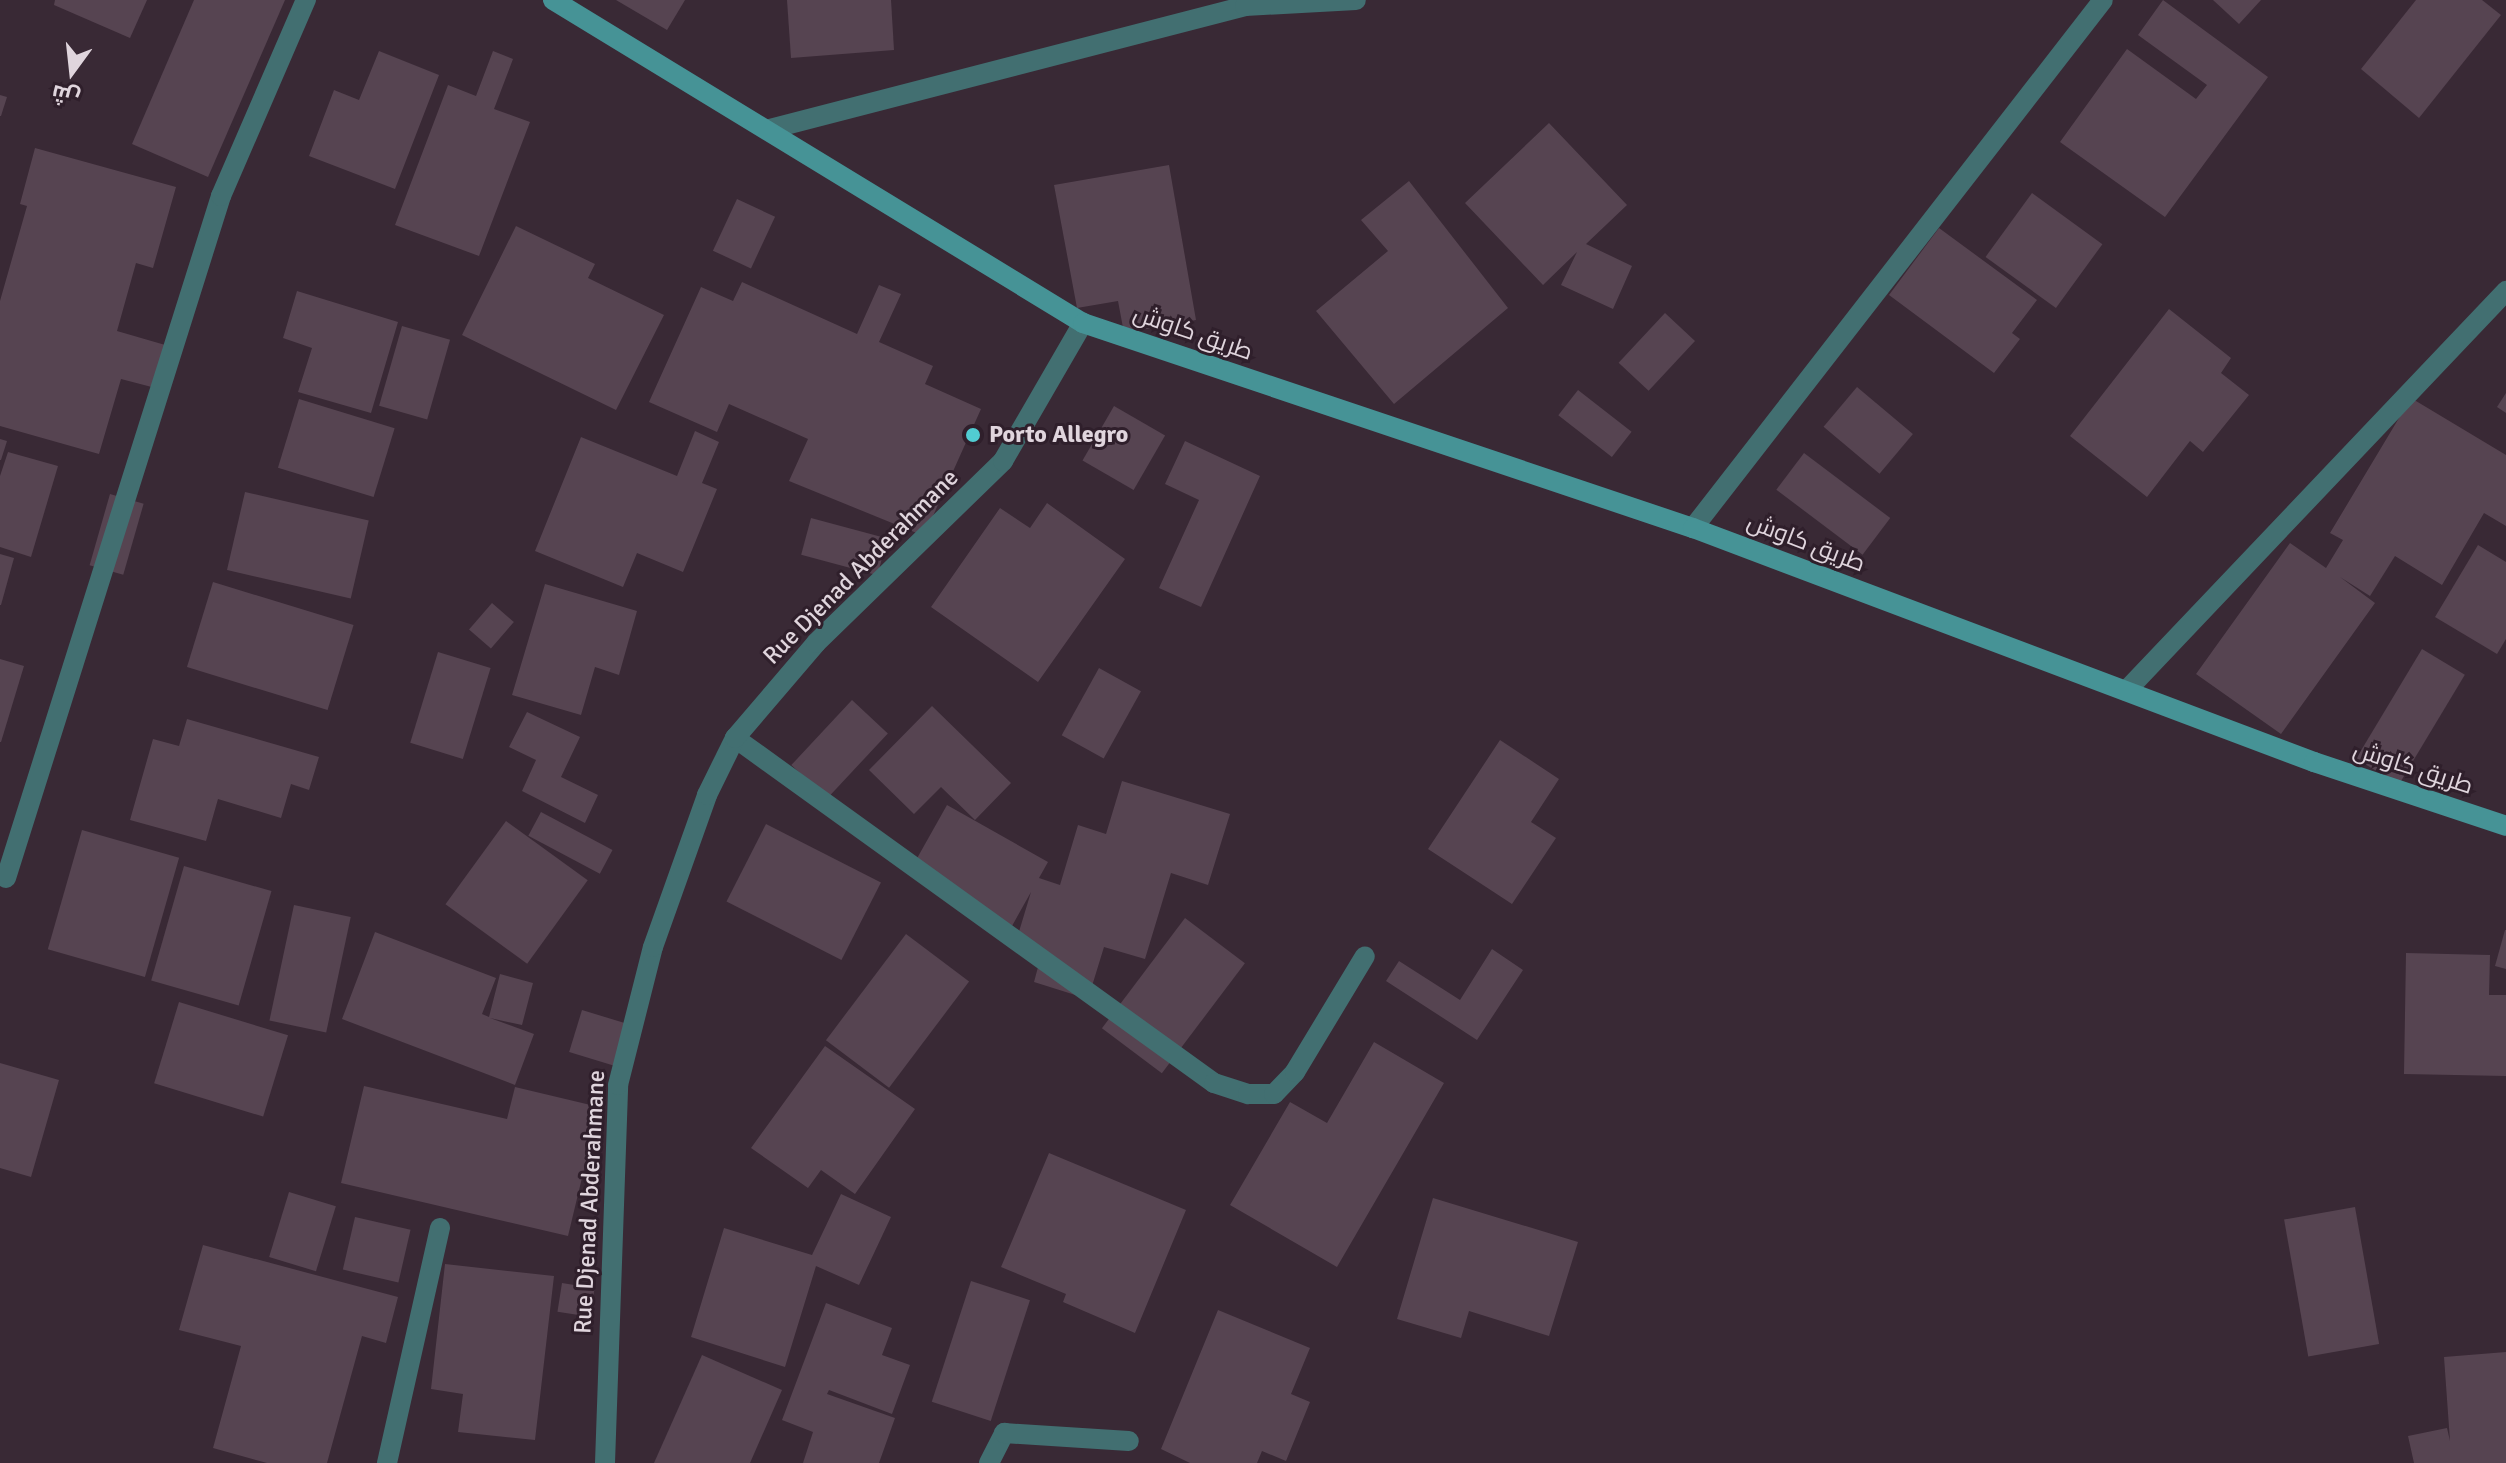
<!DOCTYPE html>
<html>
<head>
<meta charset="utf-8">
<style>
  body { margin:0 }
  #map { position:relative; width:2506px; height:1463px; overflow:hidden; background:#392935; font-family:Signika,Cairo,sans-serif }
  div>[style] { position:absolute }
  .building>* { inset:0; background:#564451; transform-origin:0 0 }
  .street>* { height:20px; margin:-10px; padding:0 10px; transform-origin:10px; border-radius:10px; background:#426f71 }
  .secondary>* { height:20px; margin:-10px; padding:0 10px; transform-origin:10px; border-radius:10px; background:#469396 }
  .dots>* { width:22px; height:22px; translate:-50% -50%; box-sizing:border-box; border:4px solid #2f1f2b; border-radius:50% }
  span { translate:-50% -50%; white-space:nowrap; text-align:center; line-height:1.15; -webkit-text-stroke:6px #2f1f2b; paint-order:stroke }
  .street-label { font-size:24px; color:#e0d5dd }
  .poi-label { font-size:24px; color:#e0d5dd; font-weight:700 }
  .left { translate:0 -50%; text-align:left }
  .north { position:absolute; left:32px; top:32px; width:80px; height:80px; -webkit-text-stroke:6px #2f1f2b; paint-order:stroke; rotate:195deg; font-size:22px; font-weight:700; line-height:32px; text-align:center; color:#e0d5dd }
  .north::after { content:''; display:block; margin:auto; width:28px; height:36px; background:#e0d5dd; clip-path:polygon(50% 0,100% 100%,50% 72%,0 100%) }
</style>
</head>
<body>
<div id="map">
  <div class="building">
    <i style="clip-path:polygon(55px 0,147px 0,130px 38px,54px 5px)"></i>
    <i style="clip-path:polygon(194px 0,285px 0,208px 177px,132px 144px)"></i>
    <i style="clip-path:polygon(616px 0,685px 0,667px 30px)"></i>
    <i style="clip-path:polygon(787px 0,891px 0,894px 50px,791px 58px)"></i>
    <i style="clip-path:polygon(2163px 0,2268px 77px,2165px 217px,2060px 142px,2127px 49px,2196px 99px,2207px 85px,2138px 35px)"></i>
    <i style="clip-path:polygon(2213px 0,2261px 0,2239px 24px)"></i>
    <i style="clip-path:polygon(2416px 0,2482px 0,2501px 15px,2419px 118px,2361px 69px)"></i>
    <i style="clip-path:polygon(379px 51px,439px 75px,395px 189px,309px 156px,334px 90px,359px 100px)"></i>
    <i style="clip-path:polygon(493px 51px,513px 59px,494px 109px,530px 122px,479px 256px,395px 225px,448px 85px,476px 96px)"></i>
    <i style="clip-path:polygon(0 95px,7px 97px,1px 116px,0 116px)"></i>
    <i style="clip-path:polygon(1549px 123px,1627px 205px,1586px 244px,1632px 266px,1613px 309px,1561px 285px,1577px 252px,1543px 285px,1465px 203px)"></i>
    <i style="clip-path:polygon(35px 148px,176px 187px,153px 268px,136px 263px,117px 331px,179px 349px,167px 391px,121px 379px,99px 454px,0 426px,0 301px,27px 206px,20px 204px)"></i>
    <i style="clip-path:polygon(1169px 165px,1196px 320px,1124px 333px,1118px 301px,1077px 308px,1054px 185px)"></i>
    <i style="clip-path:polygon(1409px 181px,1508px 308px,1394px 404px,1316px 311px,1388px 251px,1361px 220px)"></i>
    <i style="left:2032px;top:193px;width:87px;height:79px;rotate:36deg"></i>
    <i style="left:737px;top:199px;width:42px;height:57px;rotate:25deg"></i>
    <i style="clip-path:polygon(516px 226px,595px 264px,588px 278px,664px 315px,616px 410px,462px 335px)"></i>
    <i style="clip-path:polygon(1939px 228px,2037px 300px,2012px 333px,2020px 339px,1994px 373px,1889px 295px)"></i>
    <i style="clip-path:polygon(742px 282px,857px 334px,879px 285px,901px 294px,879px 342px,933px 366px,925px 384px,981px 409px,924px 536px,789px 481px,808px 439px,729px 404px,717px 432px,649px 402px,701px 287px,733px 301px)"></i>
    <i style="clip-path:polygon(297px 291px,398px 322px,371px 413px,298px 392px,312px 348px,283px 338px)"></i>
    <i style="clip-path:polygon(2169px 309px,2231px 358px,2221px 373px,2249px 395px,2203px 452px,2190px 441px,2147px 497px,2070px 436px)"></i>
    <i style="left:1665px;top:313px;width:41px;height:68px;rotate:43deg"></i>
    <i style="left:402px;top:326px;width:50px;height:83px;rotate:16deg"></i>
    <i style="left:1857px;top:387px;width:73px;height:52px;rotate:40deg"></i>
    <i style="left:1578px;top:390px;width:68px;height:32px;rotate:38deg"></i>
    <i style="clip-path:polygon(2506px 393px,2506px 413px,2497px 407px)"></i>
    <i style="clip-path:polygon(2411px 398px,2506px 455px,2506px 526px,2484px 513px,2442px 585px,2395px 556px,2370px 596px,2340px 577px,2375px 603px,2281px 734px,2196px 674px,2290px 543px,2326px 568px,2343px 540px,2330px 533px)"></i>
    <i style="left:299px;top:399px;width:100px;height:72px;rotate:17deg"></i>
    <i style="left:1114px;top:406px;width:59px;height:63px;rotate:30deg"></i>
    <i style="clip-path:polygon(695px 431px,719px 442px,702px 483px,717px 489px,683px 572px,637px 553px,623px 587px,535px 551px,581px 437px,677px 476px)"></i>
    <i style="clip-path:polygon(0 439px,7px 441px,1px 460px,0 460px)"></i>
    <i style="clip-path:polygon(1185px 441px,1260px 476px,1201px 607px,1159px 588px,1199px 500px,1165px 484px)"></i>
    <i style="clip-path:polygon(8px 452px,58px 466px,31px 557px,0 547px,0 476px)"></i>
    <i style="left:1804px;top:453px;width:108px;height:46px;rotate:37deg"></i>
    <i style="left:245px;top:492px;width:127px;height:80px;rotate:13deg"></i>
    <i style="left:110px;top:494px;width:35px;height:74px;rotate:16deg"></i>
    <i style="clip-path:polygon(1047px 503px,1125px 559px,1038px 682px,931px 607px,1000px 508px,1030px 528px)"></i>
    <i style="left:811px;top:518px;width:79px;height:38px;rotate:15deg"></i>
    <i style="clip-path:polygon(2478px 545px,2506px 562px,2506px 639px,2497px 654px,2435px 617px)"></i>
    <i style="clip-path:polygon(0 554px,14px 558px,1px 605px,0 605px)"></i>
    <i style="left:213px;top:582px;width:147px;height:89px;rotate:17deg"></i>
    <i style="clip-path:polygon(545px 584px,637px 611px,619px 675px,595px 667px,581px 715px,512px 695px)"></i>
    <i style="left:492px;top:603px;width:29px;height:35px;rotate:41deg"></i>
    <i style="left:2422px;top:649px;width:50px;height:128px;rotate:31deg"></i>
    <i style="left:438px;top:652px;width:55px;height:95px;rotate:17deg"></i>
    <i style="clip-path:polygon(0 659px,24px 666px,1px 742px,0 742px)"></i>
    <i style="left:1099px;top:668px;width:48px;height:77px;rotate:29deg"></i>
    <i style="left:852px;top:700px;width:49px;height:89px;rotate:43deg"></i>
    <i style="clip-path:polygon(932px 706px,1011px 783px,975px 820px,941px 787px,914px 814px,869px 770px)"></i>
    <i style="clip-path:polygon(527px 712px,580px 737px,561px 777px,598px 795px,585px 823px,522px 791px,536px 760px,509px 747px)"></i>
    <i style="clip-path:polygon(187px 719px,319px 757px,309px 790px,291px 784px,281px 818px,218px 799px,206px 841px,130px 820px,153px 739px,179px 746px)"></i>
    <i style="clip-path:polygon(1500px 740px,1559px 779px,1531px 822px,1556px 838px,1512px 904px,1428px 849px)"></i>
    <i style="clip-path:polygon(1122px 781px,1230px 814px,1208px 885px,1171px 873px,1145px 959px,1104px 947px,1088px 999px,1034px 982px,1041px 956px,1014px 948px,1031px 892px,1012px 926px,911px 869px,947px 805px,1048px 862px,1039px 878px,1060px 885px,1078px 825px,1106px 834px)"></i>
    <i style="left:541px;top:812px;width:81px;height:27px;rotate:28deg"></i>
    <i style="left:506px;top:821px;width:101px;height:103px;rotate:36deg"></i>
    <i style="left:766px;top:824px;width:129px;height:87px;rotate:27deg"></i>
    <i style="left:82px;top:830px;width:101px;height:124px;rotate:16deg"></i>
    <i style="left:184px;top:866px;width:91px;height:119px;rotate:16deg"></i>
    <i style="left:294px;top:905px;width:58px;height:118px;rotate:12deg"></i>
    <i style="left:1185px;top:918px;width:75px;height:138px;rotate:37deg"></i>
    <i style="clip-path:polygon(2505px 930px,2506px 930px,2506px 969px,2495px 966px)"></i>
    <i style="clip-path:polygon(375px 932px,496px 978px,482px 1014px,489px 1017px,500px 974px,533px 983px,522px 1025px,490px 1018px,534px 1034px,515px 1085px,342px 1019px)"></i>
    <i style="left:906px;top:934px;width:79px;height:133px;rotate:37deg"></i>
    <i style="clip-path:polygon(1492px 949px,1523px 970px,1477px 1040px,1386px 981px,1399px 961px,1460px 1000px)"></i>
    <i style="clip-path:polygon(2406px 953px,2490px 955px,2489px 995px,2506px 995px,2506px 1076px,2404px 1074px)"></i>
    <i style="left:179px;top:1002px;width:114px;height:85px;rotate:17deg"></i>
    <i style="left:582px;top:1010px;width:48px;height:44px;rotate:17deg"></i>
    <i style="clip-path:polygon(1374px 1042px,1444px 1083px,1337px 1267px,1230px 1205px,1290px 1102px,1327px 1123px)"></i>
    <i style="clip-path:polygon(825px 1046px,915px 1109px,855px 1194px,821px 1170px,808px 1188px,751px 1148px)"></i>
    <i style="clip-path:polygon(0 1063px,59px 1080px,31px 1177px,0 1168px)"></i>
    <i style="clip-path:polygon(364px 1086px,507px 1119px,515px 1087px,599px 1107px,568px 1236px,341px 1183px)"></i>
    <i style="clip-path:polygon(1049px 1153px,1186px 1210px,1135px 1333px,1063px 1302px,1066px 1294px,1001px 1267px)"></i>
    <i style="left:289px;top:1192px;width:49px;height:68px;rotate:17deg"></i>
    <i style="clip-path:polygon(841px 1194px,891px 1217px,859px 1285px,816px 1266px,785px 1367px,691px 1337px,724px 1228px,812px 1255px)"></i>
    <i style="clip-path:polygon(1433px 1198px,1578px 1242px,1549px 1336px,1469px 1311px,1461px 1338px,1397px 1319px)"></i>
    <i style="left:2355px;top:1207px;width:139px;height:72px;rotate:80deg"></i>
    <i style="left:355px;top:1217px;width:57px;height:54px;rotate:13deg"></i>
    <i style="clip-path:polygon(203px 1245px,398px 1297px,386px 1343px,362px 1336px,327px 1463px,267px 1463px,213px 1448px,241px 1346px,179px 1330px)"></i>
    <i style="clip-path:polygon(445px 1264px,554px 1276px,535px 1440px,458px 1432px,463px 1394px,431px 1389px)"></i>
    <i style="left:971px;top:1281px;width:62px;height:127px;rotate:18deg"></i>
    <i style="left:562px;top:1283px;width:33px;height:29px;rotate:9deg"></i>
    <i style="clip-path:polygon(826px 1303px,892px 1328px,882px 1355px,910px 1365px,892px 1414px,829px 1390px,827px 1394px,895px 1418px,879px 1463px,803px 1463px,813px 1432px,782px 1420px)"></i>
    <i style="clip-path:polygon(1218px 1310px,1310px 1348px,1291px 1394px,1310px 1402px,1286px 1461px,1262px 1451px,1257px 1463px,1190px 1463px,1161px 1449px)"></i>
    <i style="clip-path:polygon(2506px 1352px,2506px 1463px,2414px 1463px,2408px 1436px,2447px 1428px,2450px 1441px,2444px 1357px)"></i>
    <i style="clip-path:polygon(702px 1355px,782px 1390px,750px 1463px,654px 1463px)"></i>
  </div>
  <div class="street">
    <i style="left:770px;top:129px;width:491px;rotate:-14.5deg"></i>
    <i style="left:1245px;top:6px;width:111px;rotate:-3.1deg"></i>
    <i style="left:1693px;top:528px;width:668px;rotate:-52.17deg"></i>
    <i style="left:2126px;top:691px;width:552px;rotate:-46.47deg"></i>
    <i style="left:735px;top:738px;width:590px;rotate:35.76deg"></i>
    <i style="left:1214px;top:1083px;width:36px;rotate:18deg"></i>
    <i style="left:1248px;top:1094px;width:26px"></i>
    <i style="left:1274px;top:1094px;width:30px;rotate:-46deg"></i>
    <i style="left:1295px;top:1072px;width:135px;rotate:-58.9deg"></i>
    <i style="left:6px;top:878px;width:715px;rotate:-72.5deg"></i>
    <i style="left:221px;top:196px;width:214px;rotate:-66.6deg"></i>
    <i style="left:387px;top:1463px;width:241px;rotate:-77.3deg"></i>
    <i style="left:605px;top:1463px;width:378px;rotate:-88deg"></i>
    <i style="left:618px;top:1085px;width:142px;rotate:-75.8deg"></i>
    <i style="left:653px;top:947px;width:161px;rotate:-70.4deg"></i>
    <i style="left:707px;top:795px;width:64px;rotate:-63.8deg"></i>
    <i style="left:735px;top:738px;width:125px;rotate:-49.5deg"></i>
    <i style="left:816px;top:643px;width:261px;rotate:-44.2deg"></i>
    <i style="left:1003px;top:461px;width:160px;rotate:-59.9deg"></i>
    <i style="left:989px;top:1463px;width:34px;rotate:-63deg"></i>
    <i style="left:1004px;top:1433px;width:125px;rotate:3.7deg"></i>
  </div>
  <div class="secondary">
    <i style="left:553px;top:0;width:621px;rotate:31.36deg"></i>
    <i style="left:1083px;top:323px;width:644px;rotate:18.58deg"></i>
    <i style="left:1693px;top:528px;width:664px;rotate:20.65deg"></i>
    <i style="left:2314px;top:762px;width:202px;rotate:18.4deg"></i>
  </div>
  <div class="dots">
    <i style="left:973px;top:435px;background:#51ccd2"></i>
  </div>
  <div class="street-label">
    <span style="left:1193px;top:333px;rotate:19deg">طريق كاوش</span>
    <span style="left:1806px;top:543px;rotate:21deg">طريق كاوش</span>
    <span style="left:861px;top:567px;rotate:-45deg">Rue Djenad Abderahmane</span>
    <span style="left:2413px;top:768px;rotate:18deg">طريق كاوش</span>
    <span style="left:590px;top:1202px;rotate:-87deg">Rue Djenad Abderahmane</span>
  </div>
  <div class="poi-label">
    <span class="left" style="left:989px;top:435px">Porto Allegro</span>
  </div>
  <div class="north">ش</div>
</div>
</body>
</html>
